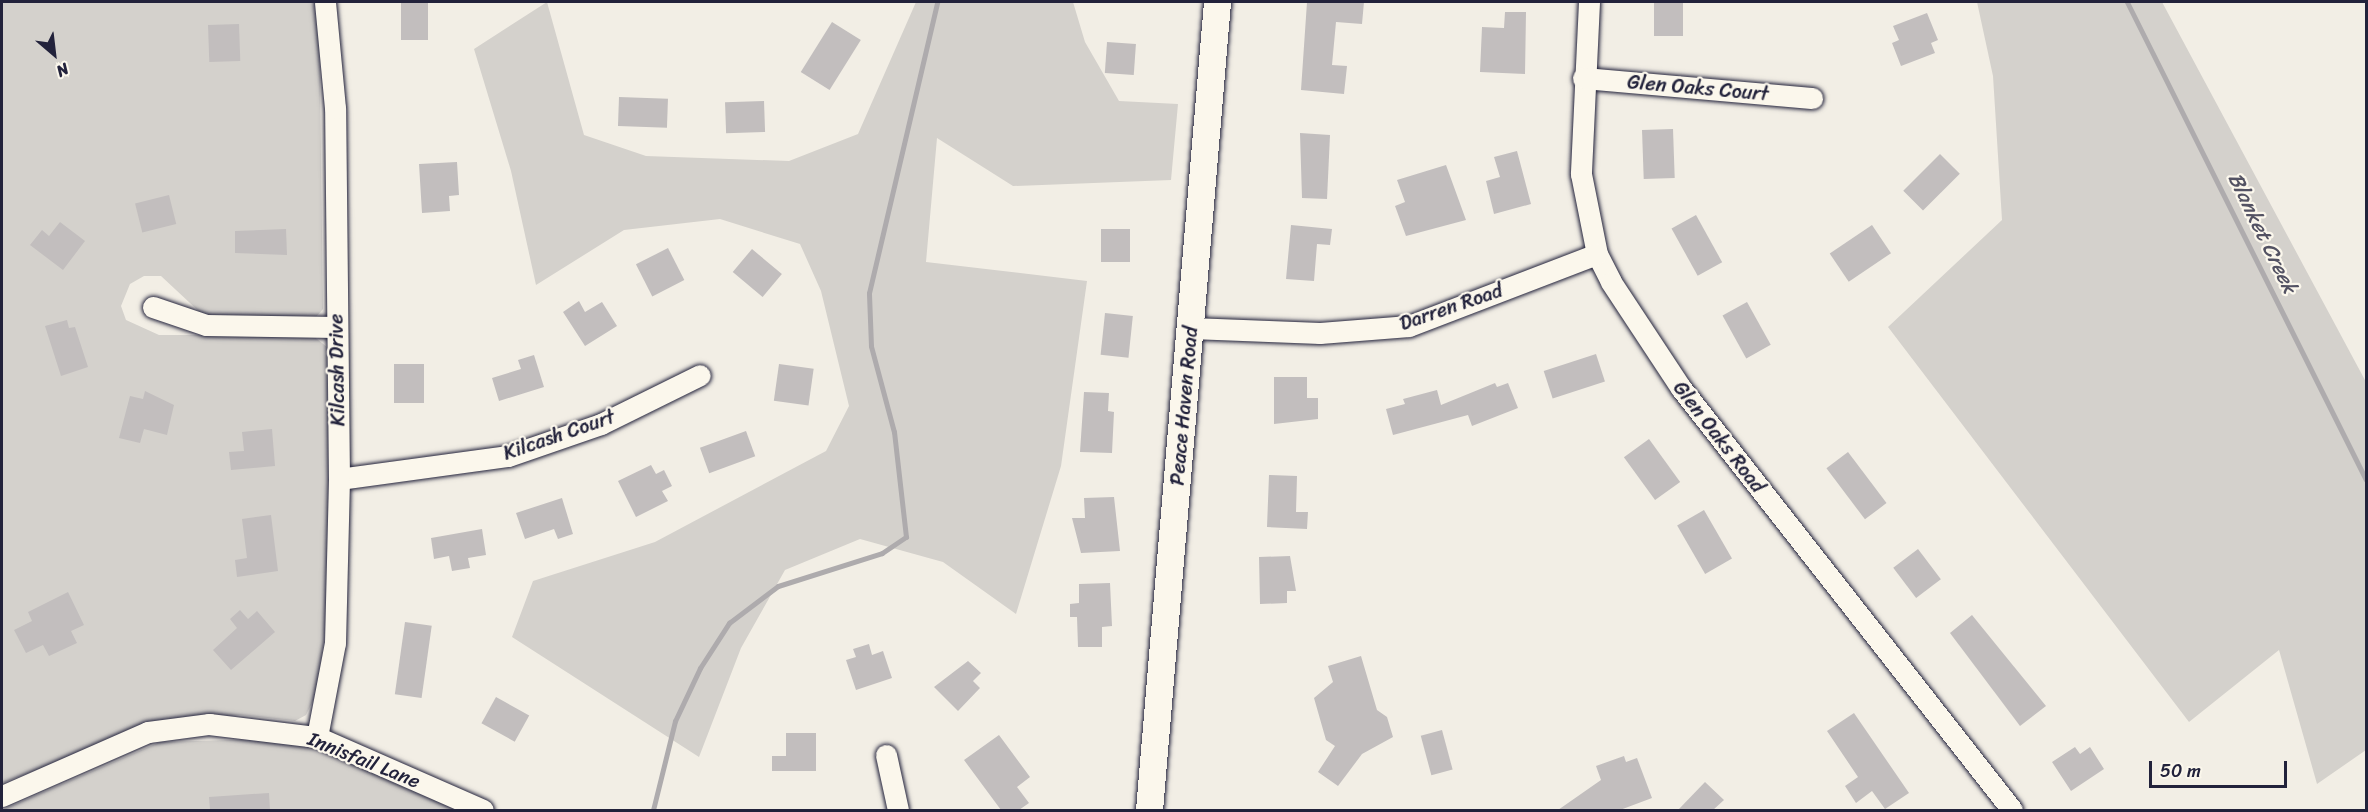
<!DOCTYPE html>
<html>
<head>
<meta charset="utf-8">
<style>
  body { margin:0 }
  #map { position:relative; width:2368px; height:812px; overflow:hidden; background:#f2eee5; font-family:Sriracha,sans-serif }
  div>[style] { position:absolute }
  .green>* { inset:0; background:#d4d1cc }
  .stream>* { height:5px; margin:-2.5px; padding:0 2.5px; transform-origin:2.5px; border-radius:2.5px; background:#aeabad }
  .building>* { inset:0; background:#c2bebe; transform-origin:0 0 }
  .roads { filter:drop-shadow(0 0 2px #22223b) drop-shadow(0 0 2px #22223b) }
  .minor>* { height:21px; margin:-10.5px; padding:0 10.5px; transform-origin:10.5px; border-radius:10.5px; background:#fbf7ec }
  .major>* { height:27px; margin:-13.5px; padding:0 13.5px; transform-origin:13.5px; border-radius:13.5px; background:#fbf7ec }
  span { translate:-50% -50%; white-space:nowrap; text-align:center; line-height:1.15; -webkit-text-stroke:4.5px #fbf7ec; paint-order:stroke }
  .street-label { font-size:20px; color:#22223b }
  .water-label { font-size:21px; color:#535263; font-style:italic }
  .frame { position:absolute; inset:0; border:3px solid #22223b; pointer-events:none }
  .north { position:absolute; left:24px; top:24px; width:60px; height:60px; -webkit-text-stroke:4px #fbf7ec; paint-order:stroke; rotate:152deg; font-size:16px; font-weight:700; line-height:24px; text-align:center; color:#22223b }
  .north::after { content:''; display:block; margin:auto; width:21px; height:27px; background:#22223b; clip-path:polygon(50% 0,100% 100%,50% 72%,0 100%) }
  .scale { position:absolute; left:2149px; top:761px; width:138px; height:27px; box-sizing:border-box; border:3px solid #22223b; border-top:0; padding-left:8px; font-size:18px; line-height:21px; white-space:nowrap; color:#22223b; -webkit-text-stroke:4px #fbf7ec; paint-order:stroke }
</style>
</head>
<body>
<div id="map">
  <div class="green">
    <i style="clip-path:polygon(2px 2px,319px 2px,323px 309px,316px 317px,205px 317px,161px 276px,144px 276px,130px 284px,121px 306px,126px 320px,159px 335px,312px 335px,327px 347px,330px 598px,316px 695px,306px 715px,295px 721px,240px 715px,159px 724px,2px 783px)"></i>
    <i style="clip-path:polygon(547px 2px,584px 135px,646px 156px,789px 161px,858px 134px,916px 2px,1073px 2px,1085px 42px,1119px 101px,1178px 104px,1171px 180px,1013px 186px,937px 138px,926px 262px,1087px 281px,1061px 466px,1016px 614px,943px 562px,860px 539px,785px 570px,741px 648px,699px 757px,512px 637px,533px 581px,655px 542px,826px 451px,849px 406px,821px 291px,800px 244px,720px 219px,624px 230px,536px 285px,511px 171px,474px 49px)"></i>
    <i style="clip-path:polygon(1977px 2px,2162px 2px,2366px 382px,2366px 750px,2317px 784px,2279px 650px,2189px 722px,1888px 327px,2002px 220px,1993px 76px)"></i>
    <i style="clip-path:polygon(262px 739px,296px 743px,380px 771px,465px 810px,2px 810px,160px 742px)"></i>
  </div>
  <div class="stream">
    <i style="left:2127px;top:2px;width:534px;rotate:63.43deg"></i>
    <i style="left:653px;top:810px;width:92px;rotate:-76.1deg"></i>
    <i style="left:675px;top:721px;width:59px;rotate:-64.7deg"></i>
    <i style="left:700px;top:668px;width:54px;rotate:-57.2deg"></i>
    <i style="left:729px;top:623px;width:61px;rotate:-37.1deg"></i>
    <i style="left:778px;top:586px;width:109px;rotate:-17.6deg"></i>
    <i style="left:882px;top:553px;width:29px;rotate:-34deg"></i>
    <i style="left:906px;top:537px;width:106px;rotate:-96.5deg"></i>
    <i style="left:894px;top:432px;width:89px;rotate:-105deg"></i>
    <i style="left:871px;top:346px;width:53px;rotate:-92.2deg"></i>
    <i style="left:869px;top:293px;width:299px;rotate:-76.8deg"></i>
  </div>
  <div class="building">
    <i style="left:401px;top:2px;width:27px;height:38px"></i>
    <i style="clip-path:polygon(1307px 2px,1364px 2px,1362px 24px,1336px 22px,1332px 65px,1347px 66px,1344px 94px,1301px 90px)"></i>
    <i style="left:1654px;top:2px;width:29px;height:34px"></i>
    <i style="clip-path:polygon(1505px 12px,1526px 12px,1525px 74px,1480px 72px,1482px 27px,1504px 28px)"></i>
    <i style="clip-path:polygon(1927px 13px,1938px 40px,1931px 43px,1935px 53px,1901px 66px,1892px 43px,1899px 40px,1893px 26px)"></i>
    <i style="left:832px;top:22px;width:34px;height:59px;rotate:32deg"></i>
    <i style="left:239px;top:24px;width:37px;height:31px;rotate:88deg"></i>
    <i style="left:1107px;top:42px;width:29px;height:31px;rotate:4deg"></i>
    <i style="left:619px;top:97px;width:49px;height:29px;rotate:2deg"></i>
    <i style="left:764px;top:101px;width:31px;height:39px;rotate:88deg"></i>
    <i style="left:1673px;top:129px;width:49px;height:31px;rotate:88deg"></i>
    <i style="clip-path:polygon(1300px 133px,1330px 135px,1327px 199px,1302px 198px)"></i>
    <i style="clip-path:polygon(1517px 151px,1531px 204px,1494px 214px,1486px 181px,1500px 177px,1494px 157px)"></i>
    <i style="left:1940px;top:154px;width:28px;height:52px;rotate:45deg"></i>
    <i style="clip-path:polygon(457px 162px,459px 195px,449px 196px,450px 211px,422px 213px,419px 164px)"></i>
    <i style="clip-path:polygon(1446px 165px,1466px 220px,1406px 236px,1395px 206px,1405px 202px,1397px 180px)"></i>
    <i style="left:169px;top:195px;width:30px;height:35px;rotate:76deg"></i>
    <i style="left:1696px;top:215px;width:54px;height:28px;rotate:61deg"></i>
    <i style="clip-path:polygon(60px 222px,85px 241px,63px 270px,30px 245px,42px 230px,49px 236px)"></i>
    <i style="clip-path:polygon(1291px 225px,1332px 229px,1330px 245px,1317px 244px,1314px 281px,1286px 279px)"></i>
    <i style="left:1872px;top:225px;width:34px;height:51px;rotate:56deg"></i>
    <i style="clip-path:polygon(286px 229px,287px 255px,235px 253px,235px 231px)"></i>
    <i style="left:1130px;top:229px;width:33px;height:29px;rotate:90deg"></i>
    <i style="left:668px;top:248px;width:36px;height:36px;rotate:63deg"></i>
    <i style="left:752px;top:249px;width:39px;height:30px;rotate:40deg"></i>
    <i style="clip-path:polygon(579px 301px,585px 312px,602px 302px,617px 326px,585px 346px,563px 312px)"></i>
    <i style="left:1747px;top:302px;width:49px;height:28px;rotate:61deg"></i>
    <i style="left:1105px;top:313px;width:28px;height:42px;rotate:6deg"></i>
    <i style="clip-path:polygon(67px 320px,69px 328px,75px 327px,88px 367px,61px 376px,45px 326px)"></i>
    <i style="left:1596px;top:354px;width:29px;height:55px;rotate:72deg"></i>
    <i style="clip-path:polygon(534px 355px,544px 387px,499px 401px,492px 378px,521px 369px,518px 360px)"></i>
    <i style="left:394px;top:364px;width:30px;height:39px"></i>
    <i style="left:779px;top:364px;width:35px;height:37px;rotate:8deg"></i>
    <i style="clip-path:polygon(1274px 377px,1307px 377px,1307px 398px,1318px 398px,1318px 419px,1274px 424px)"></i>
    <i style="clip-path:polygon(1495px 383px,1497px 387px,1508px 383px,1518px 408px,1472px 426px,1468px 415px,1393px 435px,1386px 409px,1405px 404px,1403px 399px,1437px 390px,1441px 405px)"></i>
    <i style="clip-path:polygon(145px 391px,174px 405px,167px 435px,144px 429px,140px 443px,119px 438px,130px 396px,143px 399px)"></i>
    <i style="clip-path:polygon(1084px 392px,1109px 393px,1108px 411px,1114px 412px,1112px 453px,1080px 452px)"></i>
    <i style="clip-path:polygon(272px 429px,275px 466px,231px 470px,229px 452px,244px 451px,242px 432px)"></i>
    <i style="left:746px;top:431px;width:27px;height:49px;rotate:70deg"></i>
    <i style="left:1649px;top:439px;width:53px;height:31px;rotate:54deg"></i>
    <i style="left:1848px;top:452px;width:64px;height:27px;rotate:53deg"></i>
    <i style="clip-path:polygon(651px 465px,656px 474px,664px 470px,672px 486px,662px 491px,668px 501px,636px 517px,618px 481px)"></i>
    <i style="clip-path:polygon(1269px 475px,1297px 476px,1296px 512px,1308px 512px,1307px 529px,1267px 527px)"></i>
    <i style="clip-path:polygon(1114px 497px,1120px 551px,1081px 553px,1072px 518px,1085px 518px,1084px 498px)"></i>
    <i style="clip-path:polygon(562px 498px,573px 534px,558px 539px,554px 529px,525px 539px,516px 513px)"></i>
    <i style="left:1704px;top:510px;width:56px;height:31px;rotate:60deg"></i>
    <i style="clip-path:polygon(271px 515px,278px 571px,237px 577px,235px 560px,247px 558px,242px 519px)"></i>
    <i style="clip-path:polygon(482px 529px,486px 555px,468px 558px,470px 568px,452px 571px,449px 556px,434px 559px,431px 538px)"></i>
    <i style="left:1918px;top:549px;width:38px;height:31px;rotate:53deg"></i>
    <i style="clip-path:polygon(1290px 556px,1296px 591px,1287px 591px,1287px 603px,1260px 604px,1259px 557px)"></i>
    <i style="clip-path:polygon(1110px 583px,1112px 626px,1102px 627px,1102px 647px,1078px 647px,1077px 617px,1070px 617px,1070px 604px,1079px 603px,1079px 584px)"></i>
    <i style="clip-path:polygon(68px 592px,84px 625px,71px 631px,77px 643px,49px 656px,43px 645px,26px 653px,14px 630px,32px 621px,28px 612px)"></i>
    <i style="clip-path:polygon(240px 610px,248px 619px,257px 611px,275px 632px,231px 670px,213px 650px,237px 628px,230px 619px)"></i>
    <i style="clip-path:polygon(1972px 615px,2046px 706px,2020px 726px,1950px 633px)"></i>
    <i style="left:405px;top:622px;width:27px;height:73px;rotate:8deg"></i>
    <i style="clip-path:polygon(869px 644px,872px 655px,883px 651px,892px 678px,856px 690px,846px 660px,856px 657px,853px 649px)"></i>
    <i style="clip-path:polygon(1361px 656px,1377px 710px,1387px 717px,1393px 737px,1362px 754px,1338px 786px,1318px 772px,1335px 746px,1326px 740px,1314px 698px,1333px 682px,1328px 666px)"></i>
    <i style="clip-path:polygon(968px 661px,981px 673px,973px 681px,980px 688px,958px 711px,934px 687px)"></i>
    <i style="left:496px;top:697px;width:38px;height:30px;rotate:29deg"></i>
    <i style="clip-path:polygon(1854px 713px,1909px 793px,1885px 809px,1872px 791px,1856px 803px,1845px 786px,1858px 777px,1827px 731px)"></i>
    <i style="left:1442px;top:730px;width:41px;height:22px;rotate:75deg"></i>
    <i style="clip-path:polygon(786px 733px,816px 733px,816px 771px,772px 771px,772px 756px,786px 756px)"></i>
    <i style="clip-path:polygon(999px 735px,1030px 777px,1017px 787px,1029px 803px,1019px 810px,1001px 810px,964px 760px)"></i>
    <i style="clip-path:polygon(2075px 747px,2080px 754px,2090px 747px,2104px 769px,2071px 791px,2052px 762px)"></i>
    <i style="clip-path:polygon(1624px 756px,1626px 762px,1637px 758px,1652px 798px,1620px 810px,1558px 810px,1601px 780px,1596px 766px)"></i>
    <i style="clip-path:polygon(1705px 782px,1724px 800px,1713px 810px,1678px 810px)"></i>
    <i style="clip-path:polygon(269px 793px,270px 810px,210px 810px,209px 797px)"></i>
  </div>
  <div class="roads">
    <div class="minor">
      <i style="left:1589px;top:2px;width:172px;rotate:92.7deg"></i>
      <i style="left:1581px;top:174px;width:82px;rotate:78.7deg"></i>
      <i style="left:1597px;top:254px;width:31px;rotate:63deg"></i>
      <i style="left:1611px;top:282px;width:127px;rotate:56.6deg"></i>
      <i style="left:1681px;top:388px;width:536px;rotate:51.89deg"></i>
      <i style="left:1583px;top:78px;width:230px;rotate:5deg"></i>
      <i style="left:153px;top:307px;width:56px;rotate:18.8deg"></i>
      <i style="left:206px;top:325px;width:130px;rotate:0.9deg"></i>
      <i style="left:1191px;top:328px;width:129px;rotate:2.2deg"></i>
      <i style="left:1320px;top:333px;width:89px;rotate:-4.5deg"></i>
      <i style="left:1409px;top:326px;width:201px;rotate:-21deg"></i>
      <i style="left:339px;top:479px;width:171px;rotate:-7.8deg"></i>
      <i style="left:508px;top:456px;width:98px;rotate:-19deg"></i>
      <i style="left:601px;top:424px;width:110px;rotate:-26.3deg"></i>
      <i style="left:317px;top:737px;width:96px;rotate:-79.2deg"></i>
      <i style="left:335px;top:643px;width:164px;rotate:-88.6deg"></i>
      <i style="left:339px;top:479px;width:371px;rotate:-90.6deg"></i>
      <i style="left:335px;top:108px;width:106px;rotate:-95.4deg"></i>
      <i style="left:886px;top:755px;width:56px;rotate:77.7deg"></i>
      <i style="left:2px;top:796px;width:159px;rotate:-23.7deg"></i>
      <i style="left:148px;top:732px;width:62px;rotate:-7.5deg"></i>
      <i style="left:209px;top:724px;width:109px;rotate:6.9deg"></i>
      <i style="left:317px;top:737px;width:181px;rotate:23.7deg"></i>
    </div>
    <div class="major">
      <i style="left:1149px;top:810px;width:811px;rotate:-85.19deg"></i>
    </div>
  </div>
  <div class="street-label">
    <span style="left:1698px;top:88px;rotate:5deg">Glen Oaks Court</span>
    <span style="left:1451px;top:307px;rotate:-19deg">Darren Road</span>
    <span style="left:337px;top:370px;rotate:-91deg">Kilcash Drive</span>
    <span style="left:1184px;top:406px;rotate:-85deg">Peace Haven Road</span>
    <span style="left:559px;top:435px;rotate:-19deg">Kilcash Court</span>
    <span style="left:1719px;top:437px;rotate:52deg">Glen Oaks Road</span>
    <span style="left:364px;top:760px;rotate:22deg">Innisfail Lane</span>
  </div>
  <div class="water-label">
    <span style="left:2263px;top:233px;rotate:64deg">Blanket Creek</span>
  </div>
  <div class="frame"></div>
  <div class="north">N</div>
  <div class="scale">50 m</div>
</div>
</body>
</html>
